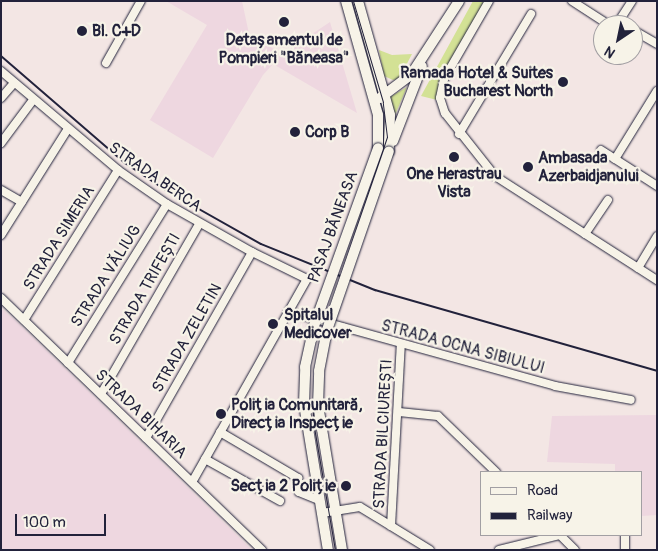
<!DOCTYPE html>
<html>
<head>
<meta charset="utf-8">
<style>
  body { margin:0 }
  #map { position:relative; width:658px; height:551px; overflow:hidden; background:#f3e6e4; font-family:Pangolin,sans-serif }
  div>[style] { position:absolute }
  .built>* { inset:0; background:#eed7e0 }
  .green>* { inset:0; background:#d3e195 }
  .roads { filter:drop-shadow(0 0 1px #22223b) drop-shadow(0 0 1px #22223b) }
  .minor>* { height:8px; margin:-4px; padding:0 4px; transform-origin:4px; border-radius:4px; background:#f7f3e8 }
  .major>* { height:10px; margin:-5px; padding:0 5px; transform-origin:5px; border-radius:5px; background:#f7f3e8 }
  .tram>* { height:1px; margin:-0.5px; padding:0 0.5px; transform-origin:0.5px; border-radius:0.5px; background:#22223b }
  .rail>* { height:2px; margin:-1px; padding:0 1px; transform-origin:1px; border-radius:1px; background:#22223b }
  .bridges { filter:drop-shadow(0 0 1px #22223b) drop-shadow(0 0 1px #22223b) }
  .major-bridge>* { height:10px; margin:-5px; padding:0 5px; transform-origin:5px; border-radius:5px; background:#f7f3e8 }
  .dots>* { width:14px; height:14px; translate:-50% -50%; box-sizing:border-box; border:2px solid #f7f3e8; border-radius:50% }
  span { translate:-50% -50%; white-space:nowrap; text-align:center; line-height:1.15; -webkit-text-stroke:4.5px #f7f3e8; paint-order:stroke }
  .poi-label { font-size:16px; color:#22223b; font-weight:700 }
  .left { translate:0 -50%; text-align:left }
  .right { translate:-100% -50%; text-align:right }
  .street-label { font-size:16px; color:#22223b }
  .frame { position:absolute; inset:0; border:2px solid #22223b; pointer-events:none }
  .legend { position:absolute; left:480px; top:471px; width:162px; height:65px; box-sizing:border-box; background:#f7f3e8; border:1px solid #a29fa3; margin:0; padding:6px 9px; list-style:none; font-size:15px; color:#22223b }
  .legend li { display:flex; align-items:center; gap:10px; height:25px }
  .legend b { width:25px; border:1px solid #a29fa3 }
  .north { position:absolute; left:593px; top:15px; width:50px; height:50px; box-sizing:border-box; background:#f7f3e8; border:1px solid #a29fa3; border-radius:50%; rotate:214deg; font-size:14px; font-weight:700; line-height:20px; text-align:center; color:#22223b }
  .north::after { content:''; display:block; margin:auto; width:18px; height:22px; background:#22223b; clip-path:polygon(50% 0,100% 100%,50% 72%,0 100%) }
  .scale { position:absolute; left:15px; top:514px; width:91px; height:22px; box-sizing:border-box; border:2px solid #22223b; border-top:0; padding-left:6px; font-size:15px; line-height:18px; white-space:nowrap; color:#22223b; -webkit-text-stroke:4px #f7f3e8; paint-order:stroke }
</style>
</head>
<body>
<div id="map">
  <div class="built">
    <i style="clip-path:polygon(166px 1px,242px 1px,249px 34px,282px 54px,330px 22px,357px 113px,273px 64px,263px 75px,213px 158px,150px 120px,207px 25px)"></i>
    <i style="clip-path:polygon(1px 308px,17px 322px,252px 550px,1px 550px)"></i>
    <i style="clip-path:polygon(657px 415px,657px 515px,642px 516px,642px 472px,615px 472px,615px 464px,547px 462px,552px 416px)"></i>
  </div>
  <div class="green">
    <i style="clip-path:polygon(473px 1px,485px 1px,439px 79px,437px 100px,421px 96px)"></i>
    <i style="clip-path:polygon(379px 50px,392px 55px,412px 54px,399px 79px,393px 80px,384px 76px)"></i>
    <i style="clip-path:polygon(407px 87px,395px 115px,390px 97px)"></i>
  </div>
  <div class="roads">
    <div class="minor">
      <i style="left:489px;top:1px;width:90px;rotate:120deg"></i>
      <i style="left:444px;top:79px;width:19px;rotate:102deg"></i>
      <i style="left:440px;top:98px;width:16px;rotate:72deg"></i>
      <i style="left:445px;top:113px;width:80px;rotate:51.6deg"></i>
      <i style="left:495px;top:176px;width:193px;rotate:32.7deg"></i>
      <i style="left:572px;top:1px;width:44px;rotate:33deg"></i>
      <i style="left:609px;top:25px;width:11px;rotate:-22deg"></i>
      <i style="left:619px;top:21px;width:8px;rotate:30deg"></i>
      <i style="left:619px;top:21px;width:24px;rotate:-57deg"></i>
      <i style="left:633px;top:30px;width:28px;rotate:30deg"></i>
      <i style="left:106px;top:63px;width:71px;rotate:-60.6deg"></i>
      <i style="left:1px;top:71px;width:153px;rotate:40.2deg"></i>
      <i style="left:118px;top:170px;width:60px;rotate:34.8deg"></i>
      <i style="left:167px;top:204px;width:98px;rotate:29.5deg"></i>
      <i style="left:252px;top:252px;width:61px;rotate:26.1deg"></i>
      <i style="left:307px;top:279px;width:233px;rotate:119.5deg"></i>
      <i style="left:1px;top:98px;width:20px;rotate:-49deg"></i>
      <i style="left:459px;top:134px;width:140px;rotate:-59deg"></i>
      <i style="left:1px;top:143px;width:54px;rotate:-53.3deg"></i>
      <i style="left:601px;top:150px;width:67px;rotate:32.7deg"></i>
      <i style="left:615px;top:159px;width:80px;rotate:-58.3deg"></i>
      <i style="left:1px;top:190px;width:24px;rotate:30deg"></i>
      <i style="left:585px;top:234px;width:41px;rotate:-55.9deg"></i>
      <i style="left:1px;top:235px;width:124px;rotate:-57.8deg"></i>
      <i style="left:638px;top:268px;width:37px;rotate:-59deg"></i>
      <i style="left:1px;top:298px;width:363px;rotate:44deg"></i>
      <i style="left:289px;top:312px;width:276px;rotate:15.5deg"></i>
      <i style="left:555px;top:386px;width:77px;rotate:10.4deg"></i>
      <i style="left:24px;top:320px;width:177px;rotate:-57.9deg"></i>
      <i style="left:68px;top:363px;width:187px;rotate:-58.1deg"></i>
      <i style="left:101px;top:394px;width:196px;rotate:-60deg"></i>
      <i style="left:399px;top:412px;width:39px;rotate:6deg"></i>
      <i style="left:438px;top:416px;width:81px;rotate:44deg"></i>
      <i style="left:220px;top:432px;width:91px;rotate:30.5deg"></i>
      <i style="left:298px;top:478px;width:14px;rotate:86deg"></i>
      <i style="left:299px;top:492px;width:22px;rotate:22deg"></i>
      <i style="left:146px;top:438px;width:214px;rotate:-60.3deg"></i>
      <i style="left:205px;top:459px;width:86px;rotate:29.2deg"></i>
      <i style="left:322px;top:513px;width:38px;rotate:-9deg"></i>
      <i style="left:360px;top:507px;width:82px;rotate:31.6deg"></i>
      <i style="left:391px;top:526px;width:182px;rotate:-86.9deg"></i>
      <i style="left:560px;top:535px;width:21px;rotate:45deg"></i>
      <i style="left:625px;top:535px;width:15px;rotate:90deg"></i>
      <i style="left:499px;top:550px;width:63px;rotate:-13.8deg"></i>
    </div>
    <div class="major">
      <i style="left:346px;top:1px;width:118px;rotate:74.3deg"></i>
      <i style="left:378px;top:115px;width:33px;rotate:90deg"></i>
      <i style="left:358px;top:1px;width:118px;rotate:74.3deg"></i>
      <i style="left:390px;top:115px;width:36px;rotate:92deg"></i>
      <i style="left:380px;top:98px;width:39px;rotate:-37deg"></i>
      <i style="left:411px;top:75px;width:88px;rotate:-57deg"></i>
      <i style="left:393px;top:141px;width:80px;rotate:-68.9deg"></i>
      <i style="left:304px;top:404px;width:148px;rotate:80.7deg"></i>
      <i style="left:318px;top:405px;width:147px;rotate:80.6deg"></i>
    </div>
  </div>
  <div class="tram">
    <i style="left:335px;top:550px;width:131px;rotate:-99.7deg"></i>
    <i style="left:313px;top:421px;width:48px;rotate:-88.8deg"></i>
    <i style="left:314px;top:373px;width:56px;rotate:-77.7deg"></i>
    <i style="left:326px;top:318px;width:191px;rotate:-71.4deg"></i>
    <i style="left:387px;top:137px;width:35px;rotate:-97deg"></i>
    <i style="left:383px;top:102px;width:105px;rotate:-106.5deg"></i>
  </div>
  <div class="rail">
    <i style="left:1px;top:56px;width:164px;rotate:40.8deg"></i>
    <i style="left:125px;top:163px;width:50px;rotate:33.7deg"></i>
    <i style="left:167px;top:191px;width:108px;rotate:29.4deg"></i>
    <i style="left:261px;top:244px;width:123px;rotate:22deg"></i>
    <i style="left:375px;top:290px;width:293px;rotate:16deg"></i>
  </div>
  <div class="bridges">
    <div class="major-bridge">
      <i style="left:304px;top:404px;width:37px;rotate:-88deg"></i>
      <i style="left:305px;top:367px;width:42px;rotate:-77.6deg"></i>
      <i style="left:314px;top:326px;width:189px;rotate:-70.2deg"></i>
      <i style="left:318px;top:405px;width:34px;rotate:-88deg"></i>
      <i style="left:319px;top:371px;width:42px;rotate:-79deg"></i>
      <i style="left:327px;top:330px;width:189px;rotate:-70.9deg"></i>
    </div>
  </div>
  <div class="dots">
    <i style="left:284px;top:22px;background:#22223b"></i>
    <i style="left:82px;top:31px;background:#22223b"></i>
    <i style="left:563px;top:82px;background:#22223b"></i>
    <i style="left:295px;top:132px;background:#22223b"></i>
    <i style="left:454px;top:157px;background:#22223b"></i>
    <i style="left:528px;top:167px;background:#22223b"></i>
    <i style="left:273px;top:324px;background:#22223b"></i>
    <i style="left:221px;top:414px;background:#22223b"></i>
    <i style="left:346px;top:486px;background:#22223b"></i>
  </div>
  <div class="poi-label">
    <span class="left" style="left:92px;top:31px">Bl. C+D</span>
    <span style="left:284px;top:49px">Detașamentul de<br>Pompieri "Băneasa"</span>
    <span class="right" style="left:553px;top:82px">Ramada Hotel &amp; Suites<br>Bucharest North</span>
    <span class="left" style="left:305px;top:132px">Corp B</span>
    <span class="left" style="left:538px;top:167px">Ambasada<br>Azerbaidjanului</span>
    <span style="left:454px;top:183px">One Herastrau<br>Vista</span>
    <span class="left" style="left:284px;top:324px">Spitalul<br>Medicover</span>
    <span class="left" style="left:231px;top:414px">Poliția Comunitară,<br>Direcția Inspecție</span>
    <span class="right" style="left:336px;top:486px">Secția 2 Poliție</span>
  </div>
  <div class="street-label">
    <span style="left:155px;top:177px;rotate:35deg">STRADA BERCA</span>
    <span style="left:333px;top:227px;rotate:-70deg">PASAJ BĂNEASA</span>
    <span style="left:59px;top:238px;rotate:-58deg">STRADA SIMERIA</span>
    <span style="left:106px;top:276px;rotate:-58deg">STRADA VĂLIUG</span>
    <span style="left:145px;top:289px;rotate:-60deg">STRADA TRIFEȘTI</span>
    <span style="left:187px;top:338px;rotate:-60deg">STRADA ZELETIN</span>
    <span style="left:463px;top:347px;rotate:15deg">STRADA OCNA SIBIULUI</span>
    <span style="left:141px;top:414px;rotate:44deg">STRADA BIHARIA</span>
    <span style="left:383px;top:434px;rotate:-87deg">STRADA BILCIUREȘTI</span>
  </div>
  <div class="frame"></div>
  <ul class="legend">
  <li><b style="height:6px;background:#f7f3e8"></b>Road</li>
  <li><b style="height:6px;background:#22223b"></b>Railway</li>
  </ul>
  <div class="north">N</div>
  <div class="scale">100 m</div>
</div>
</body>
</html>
